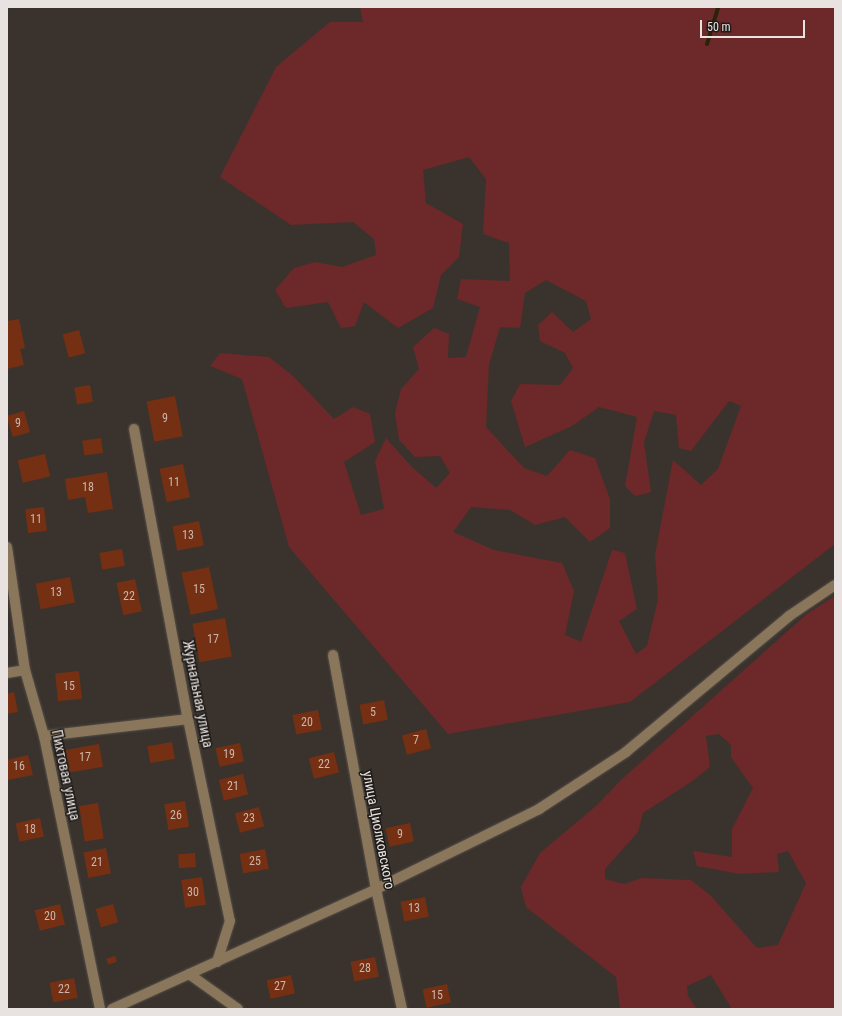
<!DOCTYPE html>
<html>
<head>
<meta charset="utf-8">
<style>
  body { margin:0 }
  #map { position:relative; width:842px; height:1016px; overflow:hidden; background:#3a332d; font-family:"Roboto Condensed",sans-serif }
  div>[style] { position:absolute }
  .green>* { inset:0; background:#6d2829 }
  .stream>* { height:4px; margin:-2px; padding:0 2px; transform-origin:2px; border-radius:2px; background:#2a2309 }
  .building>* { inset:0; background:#752f12; transform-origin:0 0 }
  .roads { filter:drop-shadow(0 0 1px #564f4a) drop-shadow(0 0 1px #564f4a) }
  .minor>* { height:10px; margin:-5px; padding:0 5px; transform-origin:5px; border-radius:5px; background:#8a765a }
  span { translate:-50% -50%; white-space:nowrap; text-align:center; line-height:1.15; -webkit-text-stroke:3px #1e1b19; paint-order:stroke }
  .number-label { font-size:12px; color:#cbb6ac }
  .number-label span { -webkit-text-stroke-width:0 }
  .street-label { font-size:14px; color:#e8e3e0 }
  .frame { position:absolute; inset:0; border:8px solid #e8e3e0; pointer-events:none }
  .scale { position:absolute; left:700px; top:20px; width:105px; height:18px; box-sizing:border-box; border:2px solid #e8e3e0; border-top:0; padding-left:5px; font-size:12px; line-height:14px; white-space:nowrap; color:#e8e3e0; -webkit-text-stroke:3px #1e1b19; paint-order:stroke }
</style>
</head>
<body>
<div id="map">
  <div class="green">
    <i style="clip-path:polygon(evenodd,360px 7px,835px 7px,835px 544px,630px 702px,448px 734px,289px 547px,242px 379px,210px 366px,220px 353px,269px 357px,293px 376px,334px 419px,353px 407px,370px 414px,375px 442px,344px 462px,361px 515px,384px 509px,375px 461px,386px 438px,411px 466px,436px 488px,450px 473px,440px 456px,415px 457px,399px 440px,395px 413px,401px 389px,419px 369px,413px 347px,434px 328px,449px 334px,448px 358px,466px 357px,480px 307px,457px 299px,461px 279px,510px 281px,509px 243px,483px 234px,486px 179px,469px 157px,423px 170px,426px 203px,463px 224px,459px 257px,441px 275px,433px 308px,398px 328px,364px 302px,355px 326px,341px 328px,328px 302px,286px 308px,275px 290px,294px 268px,315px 262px,342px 267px,376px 255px,374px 239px,353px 222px,291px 225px,220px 177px,276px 67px,330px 22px,363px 22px,360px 7px,546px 280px,586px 301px,591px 319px,573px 332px,552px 312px,538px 325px,540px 341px,565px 353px,573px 368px,560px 385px,520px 384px,511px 401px,525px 447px,572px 426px,599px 407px,637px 417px,625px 486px,635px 496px,651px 492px,644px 442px,654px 411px,676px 415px,679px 448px,691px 451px,729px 401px,741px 406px,718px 469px,701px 485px,673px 460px,655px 555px,658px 599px,647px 646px,636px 654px,619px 621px,637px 609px,625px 553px,612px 550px,581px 642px,565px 635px,574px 591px,562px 563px,494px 550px,453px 532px,471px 507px,510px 510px,535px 525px,565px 517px,590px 542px,610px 528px,610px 499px,595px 458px,570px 450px,547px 476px,524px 468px,486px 427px,489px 365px,500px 327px,520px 328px,525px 293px,546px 280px)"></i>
    <i style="clip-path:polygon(evenodd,835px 596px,835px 1009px,732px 1009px,711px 975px,687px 986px,688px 996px,697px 1009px,620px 1009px,616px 977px,526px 907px,521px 887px,540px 853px,596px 806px,621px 780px,808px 613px,835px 596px,719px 734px,731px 745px,731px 757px,753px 788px,732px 829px,732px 857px,693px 851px,697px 866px,740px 874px,779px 872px,777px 854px,788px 851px,806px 883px,778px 945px,757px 948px,711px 896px,691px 880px,642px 878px,624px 884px,605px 879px,605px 869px,638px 832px,643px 813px,691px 782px,710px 767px,706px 736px,719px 734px)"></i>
  </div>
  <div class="stream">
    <i style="left:707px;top:44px;width:39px;rotate:-73deg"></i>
  </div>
  <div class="building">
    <i style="clip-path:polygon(19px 319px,25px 348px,20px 349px,24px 365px,7px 369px,7px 321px)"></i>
    <i style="left:79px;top:330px;width:24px;height:17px;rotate:75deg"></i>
    <i style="left:90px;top:385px;width:17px;height:16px;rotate:80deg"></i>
    <i style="left:175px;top:396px;width:41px;height:29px;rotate:79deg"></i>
    <i style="left:24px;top:411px;width:22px;height:18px;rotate:74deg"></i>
    <i style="left:101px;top:438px;width:15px;height:19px;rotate:82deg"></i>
    <i style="left:45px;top:454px;width:23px;height:28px;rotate:77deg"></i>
    <i style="left:183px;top:464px;width:34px;height:24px;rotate:78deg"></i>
    <i style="clip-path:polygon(107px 472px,113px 509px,88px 513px,85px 497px,68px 500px,65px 479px)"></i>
    <i style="left:44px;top:507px;width:24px;height:19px;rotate:83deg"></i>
    <i style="left:199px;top:521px;width:25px;height:27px;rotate:79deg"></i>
    <i style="left:122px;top:549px;width:17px;height:23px;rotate:80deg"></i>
    <i style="left:209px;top:567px;width:43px;height:28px;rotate:78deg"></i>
    <i style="left:70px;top:577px;width:26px;height:35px;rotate:79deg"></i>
    <i style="left:135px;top:579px;width:33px;height:19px;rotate:78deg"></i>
    <i style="left:225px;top:618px;width:39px;height:33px;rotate:80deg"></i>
    <i style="left:79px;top:671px;width:28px;height:24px;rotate:84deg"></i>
    <i style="clip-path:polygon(14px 692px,18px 712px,7px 714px,7px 694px)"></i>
    <i style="left:384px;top:700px;width:20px;height:25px;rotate:79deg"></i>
    <i style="left:318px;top:710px;width:20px;height:26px;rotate:79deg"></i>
    <i style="left:426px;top:729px;width:20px;height:25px;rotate:75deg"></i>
    <i style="left:172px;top:742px;width:17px;height:25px;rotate:80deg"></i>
    <i style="left:240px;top:743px;width:19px;height:25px;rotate:78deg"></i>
    <i style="left:99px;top:744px;width:23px;height:34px;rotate:80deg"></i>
    <i style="left:334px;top:752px;width:21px;height:26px;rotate:76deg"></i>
    <i style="clip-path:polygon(28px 755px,33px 775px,8px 780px,7px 760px)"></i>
    <i style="left:243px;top:774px;width:21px;height:25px;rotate:76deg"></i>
    <i style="left:185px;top:801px;width:26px;height:21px;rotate:81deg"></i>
    <i style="left:98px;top:803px;width:36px;height:19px;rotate:81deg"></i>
    <i style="left:259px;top:807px;width:20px;height:25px;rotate:75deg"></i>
    <i style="left:40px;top:818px;width:19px;height:25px;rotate:78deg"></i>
    <i style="left:410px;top:823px;width:19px;height:25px;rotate:78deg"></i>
    <i style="left:106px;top:848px;width:26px;height:23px;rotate:79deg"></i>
    <i style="left:265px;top:849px;width:20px;height:26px;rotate:79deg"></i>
    <i style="left:195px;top:853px;width:14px;height:17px;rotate:86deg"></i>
    <i style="left:202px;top:877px;width:28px;height:21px;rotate:82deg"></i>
    <i style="left:425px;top:897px;width:20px;height:25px;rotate:79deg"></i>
    <i style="left:60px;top:904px;width:21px;height:26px;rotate:76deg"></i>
    <i style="left:113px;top:904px;width:19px;height:18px;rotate:74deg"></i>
    <i style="left:115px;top:956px;width:6px;height:9px;rotate:72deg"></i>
    <i style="left:375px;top:957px;width:20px;height:25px;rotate:79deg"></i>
    <i style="left:291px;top:975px;width:19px;height:25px;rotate:78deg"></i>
    <i style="left:74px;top:978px;width:20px;height:25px;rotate:79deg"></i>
    <i style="left:447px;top:984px;width:19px;height:25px;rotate:78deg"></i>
  </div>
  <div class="roads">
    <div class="minor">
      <i style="left:134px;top:429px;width:295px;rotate:79.5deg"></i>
      <i style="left:188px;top:719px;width:206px;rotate:78.3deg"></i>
      <i style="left:230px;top:921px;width:43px;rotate:107.6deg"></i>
      <i style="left:7px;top:547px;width:124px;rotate:81.7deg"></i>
      <i style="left:25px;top:670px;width:69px;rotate:73.9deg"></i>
      <i style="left:44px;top:736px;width:279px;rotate:78.4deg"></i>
      <i style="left:333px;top:655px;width:238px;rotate:79.6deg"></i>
      <i style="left:376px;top:889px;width:123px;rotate:77.8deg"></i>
      <i style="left:7px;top:673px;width:18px;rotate:-9deg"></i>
      <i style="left:44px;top:736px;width:145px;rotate:-6.7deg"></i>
      <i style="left:189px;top:974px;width:60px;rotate:35.5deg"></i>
      <i style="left:112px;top:1009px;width:290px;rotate:-24.4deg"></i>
      <i style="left:376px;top:889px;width:182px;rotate:-26.1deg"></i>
      <i style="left:539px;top:809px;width:104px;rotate:-33.2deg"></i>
      <i style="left:626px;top:752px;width:212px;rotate:-39.8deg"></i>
      <i style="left:789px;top:616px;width:55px;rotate:-34deg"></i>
    </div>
  </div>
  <div class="number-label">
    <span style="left:165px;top:419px">9</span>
    <span style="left:18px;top:424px">9</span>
    <span style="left:174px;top:483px">11</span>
    <span style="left:88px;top:488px">18</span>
    <span style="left:36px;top:520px">11</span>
    <span style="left:188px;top:536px">13</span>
    <span style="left:199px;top:590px">15</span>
    <span style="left:56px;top:593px">13</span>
    <span style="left:129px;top:597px">22</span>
    <span style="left:213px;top:640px">17</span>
    <span style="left:69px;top:687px">15</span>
    <span style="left:373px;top:713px">5</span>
    <span style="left:307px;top:723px">20</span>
    <span style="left:416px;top:741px">7</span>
    <span style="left:229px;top:755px">19</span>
    <span style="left:85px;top:758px">17</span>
    <span style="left:324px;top:765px">22</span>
    <span style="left:19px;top:767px">16</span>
    <span style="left:233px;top:787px">21</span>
    <span style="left:176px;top:816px">26</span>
    <span style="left:249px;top:819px">23</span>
    <span style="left:30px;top:830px">18</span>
    <span style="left:400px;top:835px">9</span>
    <span style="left:255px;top:862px">25</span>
    <span style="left:97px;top:863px">21</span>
    <span style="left:193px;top:893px">30</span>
    <span style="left:414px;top:909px">13</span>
    <span style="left:50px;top:917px">20</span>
    <span style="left:365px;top:969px">28</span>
    <span style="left:280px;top:987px">27</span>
    <span style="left:64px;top:990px">22</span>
    <span style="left:437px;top:996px">15</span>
  </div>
  <div class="street-label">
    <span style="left:198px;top:694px;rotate:79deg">Журнальная улица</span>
    <span style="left:66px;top:775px;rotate:78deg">Пихтовая улица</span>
    <span style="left:379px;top:830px;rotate:79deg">улица Циолковского</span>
  </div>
  <div class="frame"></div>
  <div class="scale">50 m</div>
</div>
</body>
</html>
